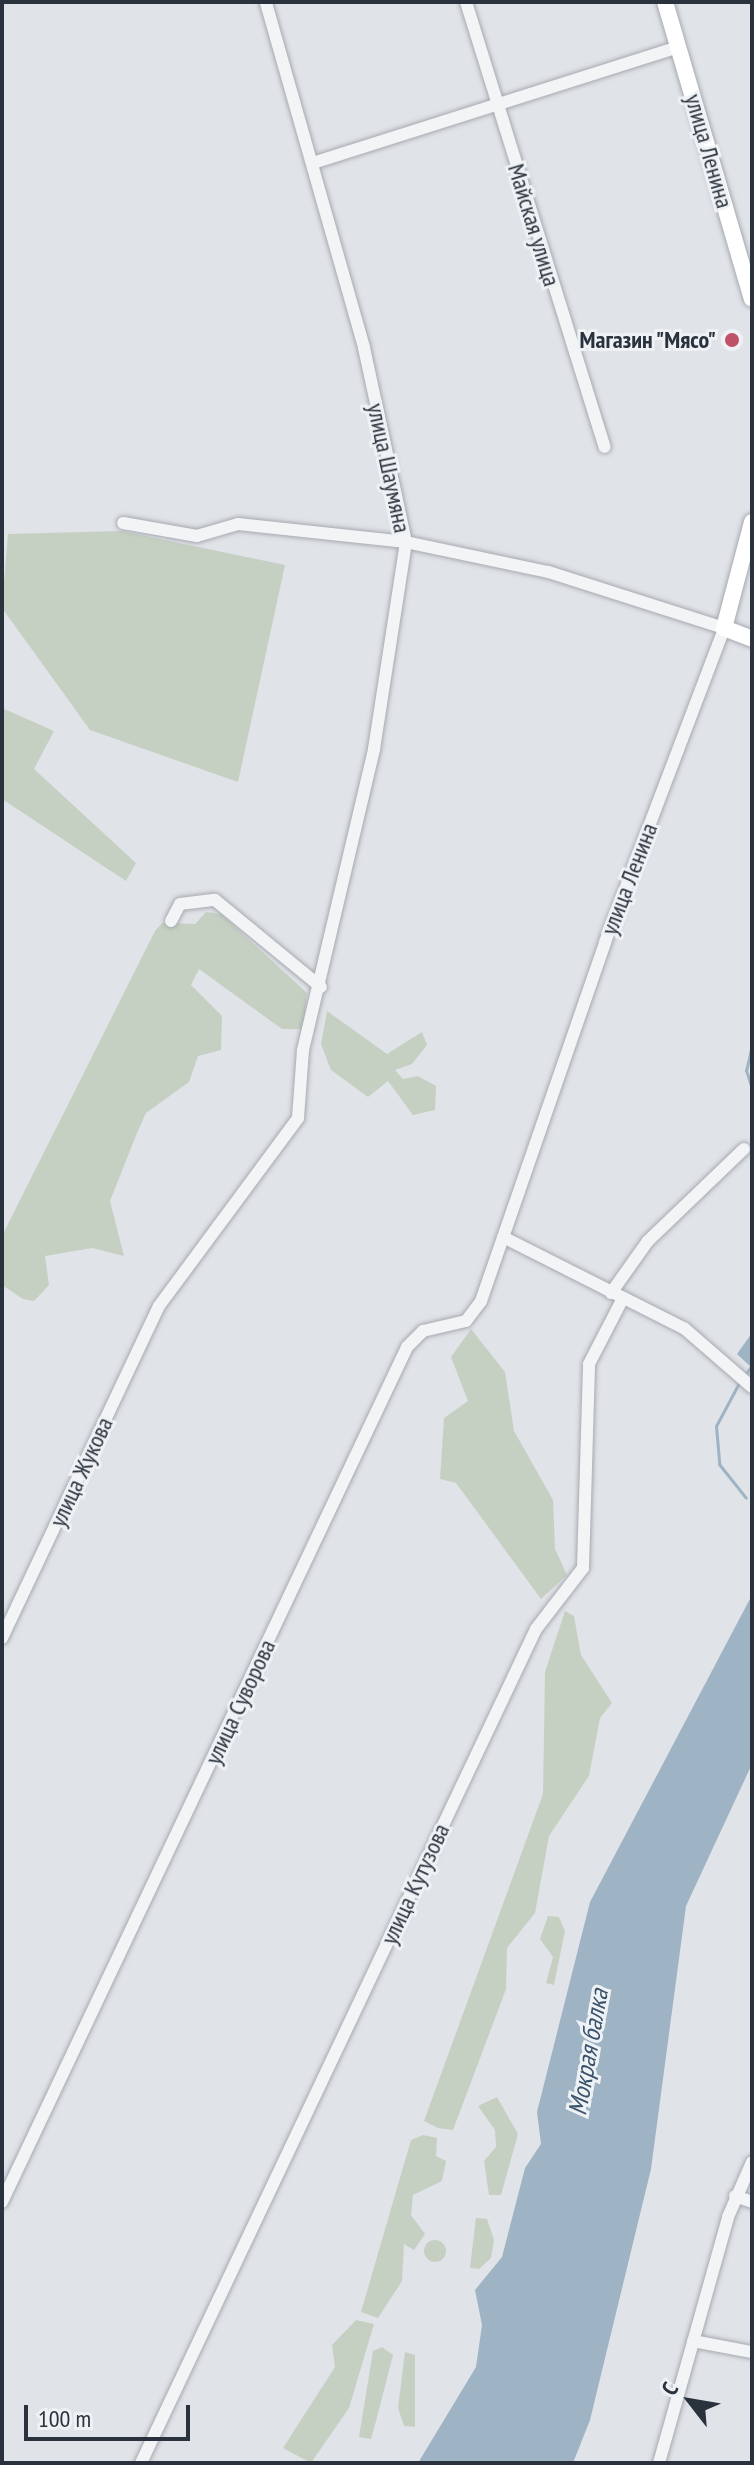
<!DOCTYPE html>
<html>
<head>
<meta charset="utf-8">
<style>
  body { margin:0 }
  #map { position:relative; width:754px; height:2465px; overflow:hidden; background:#e0e3e7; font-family:"PT Sans Narrow",sans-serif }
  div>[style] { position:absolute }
  .green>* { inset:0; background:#c6d0c2 }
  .round { border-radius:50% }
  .water>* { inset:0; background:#9eb3c4 }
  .stream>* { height:3px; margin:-1.5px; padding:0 1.5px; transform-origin:1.5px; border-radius:1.5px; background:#9eb3c4 }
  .roads { filter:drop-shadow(0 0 2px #a6aab1) drop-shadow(0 0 2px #a6aab1) }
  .street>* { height:12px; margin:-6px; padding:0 6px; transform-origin:6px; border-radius:6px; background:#f2f4f6 }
  .secondary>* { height:16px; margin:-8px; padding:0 8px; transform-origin:8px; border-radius:8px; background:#fff }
  .dots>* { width:22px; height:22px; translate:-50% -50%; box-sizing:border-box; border:4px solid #eff2f5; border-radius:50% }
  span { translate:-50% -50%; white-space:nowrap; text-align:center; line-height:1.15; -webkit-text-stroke:6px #eff2f5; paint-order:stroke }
  .street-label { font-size:24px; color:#2a323d }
  .poi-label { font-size:24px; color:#2a323d; font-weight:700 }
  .right { translate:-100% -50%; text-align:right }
  .water-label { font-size:26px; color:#39536c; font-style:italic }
  .frame { position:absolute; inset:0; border:4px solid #2a323d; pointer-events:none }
  .north { position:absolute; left:650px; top:2361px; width:80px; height:80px; -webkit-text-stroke:6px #eff2f5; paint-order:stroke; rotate:301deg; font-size:22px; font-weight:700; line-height:32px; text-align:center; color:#2a323d }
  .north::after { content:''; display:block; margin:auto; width:28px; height:36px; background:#2a323d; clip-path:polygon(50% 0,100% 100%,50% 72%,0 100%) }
  .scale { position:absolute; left:24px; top:2405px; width:166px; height:36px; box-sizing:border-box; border:4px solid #2a323d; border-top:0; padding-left:10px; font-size:24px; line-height:28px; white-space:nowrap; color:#2a323d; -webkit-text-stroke:6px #eff2f5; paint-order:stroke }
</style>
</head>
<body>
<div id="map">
  <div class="green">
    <i style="clip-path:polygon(121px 531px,285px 565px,238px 782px,90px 730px,2px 608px,8px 534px)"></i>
    <i style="clip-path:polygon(2px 708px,54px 731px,34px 769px,136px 863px,126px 881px,2px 799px)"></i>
    <i style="clip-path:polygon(206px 912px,221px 914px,307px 993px,303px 1029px,282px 1029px,199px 969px,191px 985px,222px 1016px,221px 1050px,198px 1056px,189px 1082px,146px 1113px,137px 1133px,110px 1201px,124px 1256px,92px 1248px,45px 1256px,49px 1285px,34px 1301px,23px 1299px,2px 1285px,2px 1236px,155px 931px,162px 923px,195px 924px)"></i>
    <i style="clip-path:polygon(327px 1011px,387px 1054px,422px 1032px,427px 1045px,412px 1064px,395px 1070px,403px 1079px,418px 1076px,436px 1086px,435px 1110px,413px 1115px,388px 1081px,368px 1097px,331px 1070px,321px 1044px)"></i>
    <i style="clip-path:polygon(471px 1329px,505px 1372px,514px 1431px,553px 1500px,555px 1549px,567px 1575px,541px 1599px,456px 1483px,440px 1479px,444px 1418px,468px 1401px,451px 1357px)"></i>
    <i style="clip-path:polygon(565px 1611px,574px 1616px,581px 1655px,612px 1703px,600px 1718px,589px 1776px,549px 1836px,535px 1913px,507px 1948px,506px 1989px,453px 2130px,438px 2128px,424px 2121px,543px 1794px,545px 1672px)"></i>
    <i style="clip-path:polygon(548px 1916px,559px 1917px,565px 1931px,554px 1985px,546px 1983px,553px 1957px,540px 1939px)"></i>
    <i style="clip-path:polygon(497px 2097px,518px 2134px,501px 2195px,489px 2195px,484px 2161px,496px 2147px,495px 2130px,478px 2106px)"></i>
    <i style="clip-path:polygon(423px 2135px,437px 2138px,436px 2156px,446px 2161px,442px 2181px,413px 2195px,411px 2215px,425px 2234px,414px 2250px,404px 2244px,402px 2281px,378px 2318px,361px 2312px,411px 2140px)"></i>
    <i style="clip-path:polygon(476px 2218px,487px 2219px,494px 2240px,491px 2258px,479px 2269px,470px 2268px)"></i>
    <i class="round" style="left:424px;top:2240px;width:22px;height:22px"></i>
    <i style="clip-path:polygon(356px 2320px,374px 2324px,349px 2408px,311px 2463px,283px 2448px,335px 2367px,332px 2345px)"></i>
    <i style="clip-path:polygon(382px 2347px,393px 2355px,376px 2421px,371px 2439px,359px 2437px,373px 2351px)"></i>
    <i style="clip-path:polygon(405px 2352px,415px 2355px,415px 2427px,404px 2426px,398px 2408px)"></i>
  </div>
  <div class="water">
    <i style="clip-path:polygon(752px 1333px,752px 1368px,737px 1354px)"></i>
    <i style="clip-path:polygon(752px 1595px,752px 1764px,686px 1906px,651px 2169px,590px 2420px,573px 2463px,418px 2463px,476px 2367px,482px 2325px,475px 2290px,502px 2257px,525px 2168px,541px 2144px,537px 2112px,590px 1902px)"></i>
  </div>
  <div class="stream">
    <i style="left:752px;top:1045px;width:26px;rotate:103deg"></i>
    <i style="left:746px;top:1070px;width:20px;rotate:72deg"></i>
    <i style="left:745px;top:1375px;width:12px;rotate:-55deg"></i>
    <i style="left:740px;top:1381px;width:51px;rotate:118.1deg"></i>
    <i style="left:716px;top:1426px;width:38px;rotate:85deg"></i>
    <i style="left:719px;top:1464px;width:43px;rotate:51.5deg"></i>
  </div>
  <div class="roads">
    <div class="street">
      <i style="left:466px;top:2px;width:466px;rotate:72.7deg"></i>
      <i style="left:313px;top:163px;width:384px;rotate:-17.6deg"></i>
      <i style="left:171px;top:921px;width:19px;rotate:-62deg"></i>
      <i style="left:180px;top:904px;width:35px;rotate:-7deg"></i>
      <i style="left:215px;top:900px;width:137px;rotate:39.4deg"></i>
      <i style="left:503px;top:1237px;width:204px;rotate:26.8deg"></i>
      <i style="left:685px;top:1329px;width:89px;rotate:40.9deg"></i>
      <i style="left:611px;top:1293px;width:64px;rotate:-54.6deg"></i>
      <i style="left:648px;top:1241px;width:133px;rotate:-43.8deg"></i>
      <i style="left:2px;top:1638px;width:367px;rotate:-64.7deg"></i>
      <i style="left:159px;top:1306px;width:234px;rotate:-53.5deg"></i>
      <i style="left:298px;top:1118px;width:68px;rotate:-85.8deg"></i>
      <i style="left:303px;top:1050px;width:309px;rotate:-76.7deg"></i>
      <i style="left:374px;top:749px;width:209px;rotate:-81.2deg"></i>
      <i style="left:406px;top:542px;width:199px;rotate:-102.2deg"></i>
      <i style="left:364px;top:347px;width:359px;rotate:-105.9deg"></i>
      <i style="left:735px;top:2196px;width:18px;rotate:19deg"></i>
      <i style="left:2px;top:2202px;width:946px;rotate:-64.65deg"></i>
      <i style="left:407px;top:1347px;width:23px;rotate:-45deg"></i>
      <i style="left:423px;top:1331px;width:44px;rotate:-13.1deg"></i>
      <i style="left:466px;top:1321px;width:25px;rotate:-53deg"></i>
      <i style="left:481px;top:1301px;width:380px;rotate:-70.9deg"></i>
      <i style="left:605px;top:942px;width:336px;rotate:-69.2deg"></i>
      <i style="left:724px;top:628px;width:185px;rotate:-162.3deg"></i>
      <i style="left:548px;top:572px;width:145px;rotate:-168.1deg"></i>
      <i style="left:406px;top:542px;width:169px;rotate:-173.9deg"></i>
      <i style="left:238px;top:524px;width:43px;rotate:163.7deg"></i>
      <i style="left:197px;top:536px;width:75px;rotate:-170deg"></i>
      <i style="left:693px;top:2341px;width:60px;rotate:10.6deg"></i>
      <i style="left:141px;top:2463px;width:923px;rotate:-64.66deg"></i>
      <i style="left:536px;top:1629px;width:77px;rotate:-52.4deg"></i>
      <i style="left:583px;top:1568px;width:204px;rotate:-88.3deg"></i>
      <i style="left:589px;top:1364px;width:74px;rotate:-62.7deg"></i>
      <i style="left:659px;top:2463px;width:255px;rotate:-74.3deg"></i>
      <i style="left:728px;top:2217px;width:60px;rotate:-66.4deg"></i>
    </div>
    <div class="secondary">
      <i style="left:665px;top:2px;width:309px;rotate:73.7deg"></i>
      <i style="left:752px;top:522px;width:110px;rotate:104.8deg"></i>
      <i style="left:724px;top:628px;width:30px;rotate:21deg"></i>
    </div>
  </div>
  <div class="dots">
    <i style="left:732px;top:340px;background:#bf5169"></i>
  </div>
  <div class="street-label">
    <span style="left:709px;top:151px;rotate:74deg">улица Ленина</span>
    <span style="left:534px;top:225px;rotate:73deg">Майская улица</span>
    <span style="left:389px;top:468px;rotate:78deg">улица Шаумяна</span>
    <span style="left:629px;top:879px;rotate:-69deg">улица Ленина</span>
    <span style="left:81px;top:1472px;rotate:-65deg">улица Жукова</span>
    <span style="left:240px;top:1702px;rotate:-65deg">улица Суворова</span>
    <span style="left:415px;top:1884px;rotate:-65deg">улица Кутузова</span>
  </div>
  <div class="poi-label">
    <span class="right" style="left:716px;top:340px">Магазин "Мясо"</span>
  </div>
  <div class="water-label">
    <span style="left:588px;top:2052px;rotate:-80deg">Мокрая балка</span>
  </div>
  <div class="frame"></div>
  <div class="north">С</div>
  <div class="scale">100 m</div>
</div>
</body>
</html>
